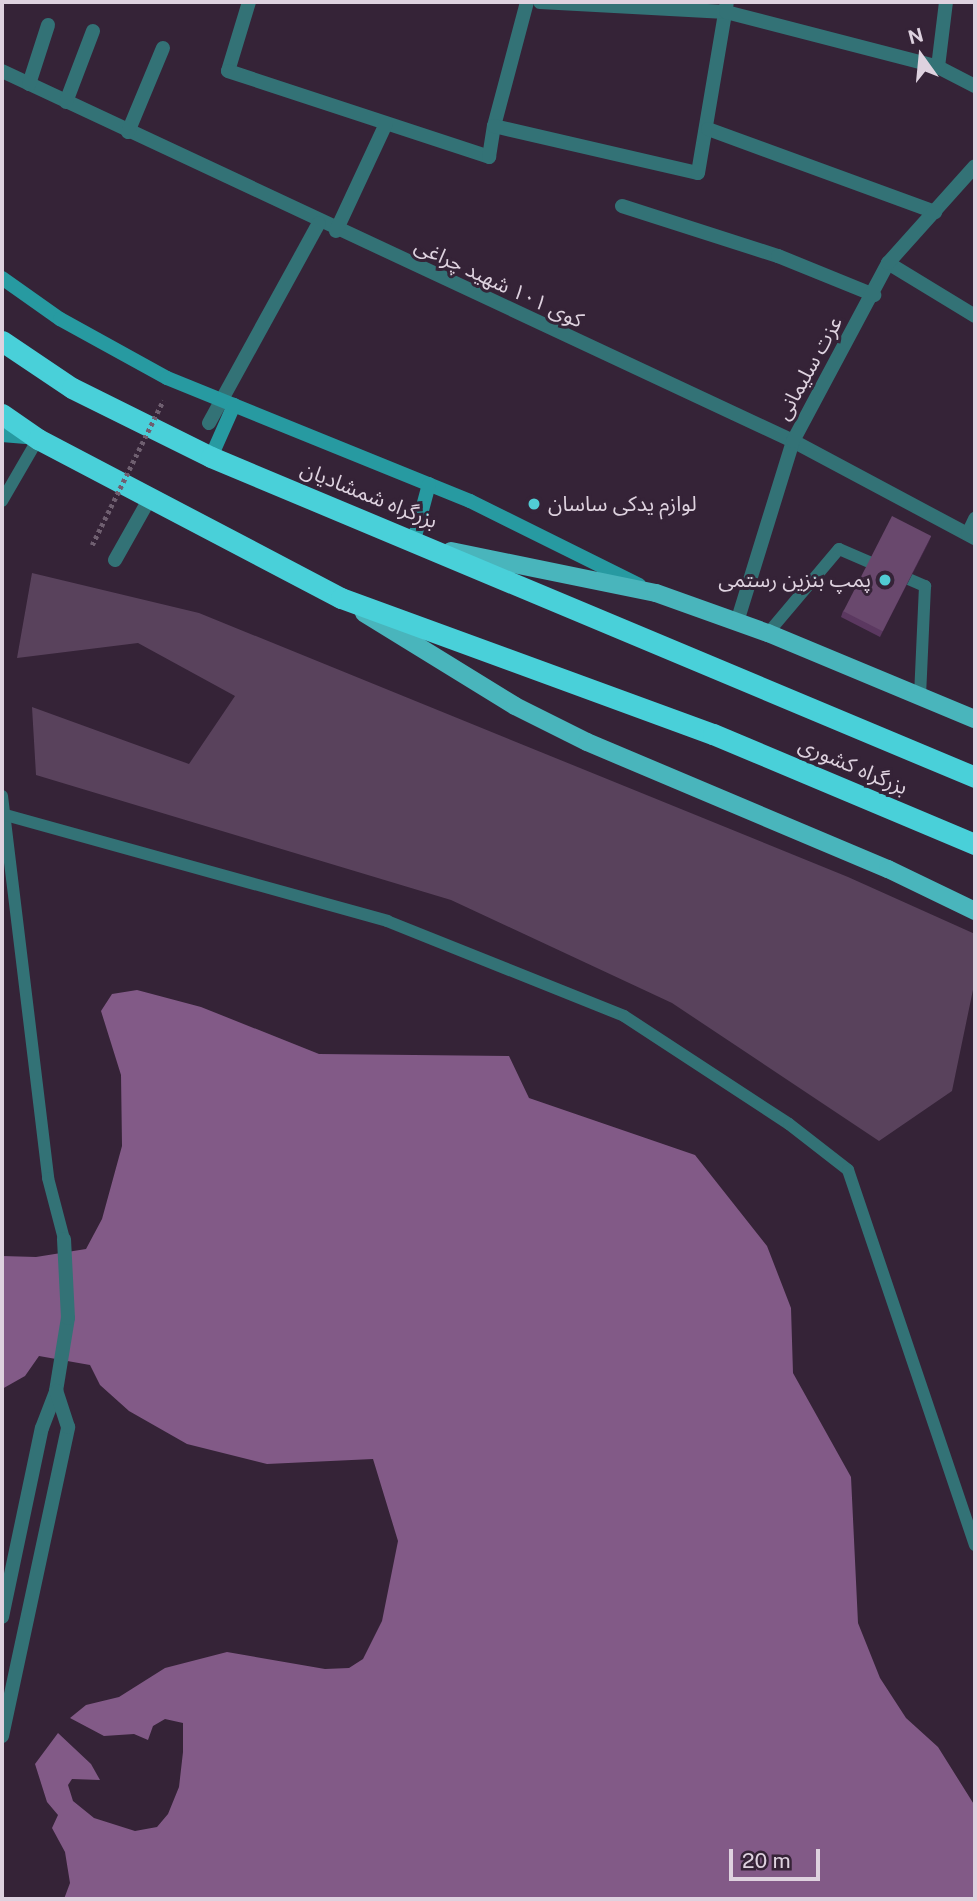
<!DOCTYPE html>
<html>
<head>
<meta charset="utf-8">
<style>
  body { margin:0 }
  #map { position:relative; width:977px; height:1901px; overflow:hidden; background:#352337; font-family:"Public Sans","Noto Sans Arabic",sans-serif }
  div>[style] { position:absolute }
  .green>* { inset:0; background:#59425c }
  .water>* { inset:0; background:#825a87 }
  .lane>* { height:12px; margin:-6px; padding:0 6px; transform-origin:6px; border-radius:6px; background:#337276 }
  .street>* { height:14px; margin:-7px; padding:0 7px; transform-origin:7px; border-radius:7px; background:#337276 }
  .secondary>* { height:14px; margin:-7px; padding:0 7px; transform-origin:7px; border-radius:7px; background:#279aa1 }
  .primary>* { height:18px; margin:-9px; padding:0 9px; transform-origin:9px; border-radius:9px; background:#49b5bc }
  .highway>* { height:21px; margin:-10.5px; padding:0 10.5px; transform-origin:10.5px; border-radius:10.5px; background:#49d0d9 }
  .path-bridge>* { height:4.5px; margin-top:-2.25px; transform-origin:0; background:repeating-linear-gradient(90deg,#6f5f70 0 3.5px,transparent 0 7px) }
  .wall>* { inset:0; background:#5b3860 }
  .shaded-wall>* { inset:0; background:#46284a }
  .building>* { inset:0; background:#69486d; transform-origin:0 0 }
  .dots>* { width:19px; height:19px; translate:-50% -50%; box-sizing:border-box; border:4px solid #352337; border-radius:50% }
  span { translate:-50% -50%; white-space:nowrap; text-align:center; line-height:1.15; -webkit-text-stroke:6px #352337; paint-order:stroke }
  .street-label { font-size:21px; color:#ded2df }
  .poi-label { font-size:21px; color:#ded2df }
  .left { translate:0 -50%; text-align:left }
  .right { translate:-100% -50%; text-align:right }
  .frame { position:absolute; inset:0; border:4px solid #ded2df; pointer-events:none }
  .north { position:absolute; left:886px; top:21px; width:70px; height:70px; -webkit-text-stroke:5px #352337; paint-order:stroke; rotate:345deg; font-size:19px; font-weight:700; line-height:28px; text-align:center; color:#ded2df }
  .north::after { content:''; display:block; margin:auto; width:24px; height:32px; background:#ded2df; clip-path:polygon(50% 0,100% 100%,50% 72%,0 100%) }
  .scale { position:absolute; left:729px; top:1849px; width:91px; height:32px; box-sizing:border-box; border:4px solid #ded2df; border-top:0; padding-left:9px; font-size:21px; line-height:24px; white-space:nowrap; color:#ded2df; -webkit-text-stroke:5px #352337; paint-order:stroke }
</style>
</head>
<body>
<div id="map">
  <div class="green">
    <i style="clip-path:polygon(32px 573px,199px 613px,848px 877px,975px 934px,975px 980px,952px 1091px,879px 1141px,672px 1003px,451px 900px,36px 775px,32px 707px,189px 764px,235px 696px,138px 643px,17px 658px)"></i>
  </div>
  <div class="water">
    <i style="clip-path:polygon(137px 990px,201px 1007px,319px 1054px,509px 1056px,529px 1098px,695px 1155px,767px 1246px,791px 1308px,793px 1373px,851px 1477px,858px 1623px,880px 1678px,906px 1718px,938px 1747px,975px 1806px,975px 1899px,64px 1899px,70px 1883px,65px 1852px,52px 1828px,58px 1815px,47px 1802px,35px 1764px,58px 1733px,91px 1764px,100px 1780px,72px 1779px,68px 1785px,73px 1801px,94px 1818px,135px 1831px,157px 1827px,168px 1814px,179px 1787px,183px 1752px,183px 1723px,165px 1719px,153px 1726px,148px 1740px,134px 1734px,104px 1736px,70px 1718px,86px 1705px,119px 1697px,165px 1668px,227px 1652px,325px 1669px,349px 1668px,363px 1659px,382px 1621px,398px 1541px,373px 1459px,267px 1464px,187px 1444px,129px 1411px,100px 1385px,90px 1365px,39px 1356px,25px 1376px,2px 1389px,2px 1256px,36px 1257px,86px 1249px,102px 1219px,122px 1146px,121px 1075px,101px 1011px,112px 994px)"></i>
  </div>
  <div class="lane">
    <i style="left:2px;top:501px;width:72px;rotate:-59.9deg"></i>
    <i style="left:768px;top:633px;width:110px;rotate:-49.8deg"></i>
    <i style="left:839px;top:549px;width:94px;rotate:23.3deg"></i>
    <i style="left:925px;top:586px;width:111px;rotate:92.6deg"></i>
    <i style="left:2px;top:796px;width:385px;rotate:83.1deg"></i>
    <i style="left:48px;top:1178px;width:63px;rotate:75.3deg"></i>
    <i style="left:2px;top:814px;width:400px;rotate:15.5deg"></i>
    <i style="left:387px;top:921px;width:255px;rotate:21.8deg"></i>
    <i style="left:624px;top:1016px;width:197px;rotate:33.2deg"></i>
    <i style="left:789px;top:1124px;width:75px;rotate:37.9deg"></i>
    <i style="left:848px;top:1170px;width:396px;rotate:71.3deg"></i>
  </div>
  <div class="street">
    <i style="left:249px;top:2px;width:72px;rotate:106.9deg"></i>
    <i style="left:228px;top:71px;width:275px;rotate:18.2deg"></i>
    <i style="left:489px;top:157px;width:31px;rotate:-81deg"></i>
    <i style="left:527px;top:2px;width:128px;rotate:104.9deg"></i>
    <i style="left:494px;top:126px;width:209px;rotate:13deg"></i>
    <i style="left:698px;top:173px;width:173px;rotate:-80.4deg"></i>
    <i style="left:540px;top:2px;width:186px;rotate:3.1deg"></i>
    <i style="left:726px;top:12px;width:219px;rotate:14.5deg"></i>
    <i style="left:938px;top:67px;width:42px;rotate:27.2deg"></i>
    <i style="left:938px;top:67px;width:65px;rotate:-83deg"></i>
    <i style="left:2px;top:71px;width:873px;rotate:25.07deg"></i>
    <i style="left:793px;top:441px;width:206px;rotate:28.1deg"></i>
    <i style="left:29px;top:84px;width:62px;rotate:-72.1deg"></i>
    <i style="left:66px;top:102px;width:76px;rotate:-69.2deg"></i>
    <i style="left:708px;top:129px;width:242px;rotate:20.1deg"></i>
    <i style="left:128px;top:132px;width:91px;rotate:-67.4deg"></i>
    <i style="left:622px;top:206px;width:164px;rotate:17.8deg"></i>
    <i style="left:778px;top:256px;width:104px;rotate:22.1deg"></i>
    <i style="left:336px;top:231px;width:118px;rotate:-65deg"></i>
    <i style="left:888px;top:263px;width:102px;rotate:31.3deg"></i>
    <i style="left:209px;top:423px;width:228px;rotate:-61.2deg"></i>
    <i style="left:968px;top:534px;width:17px;rotate:-65deg"></i>
    <i style="left:115px;top:560px;width:71px;rotate:-60.6deg"></i>
    <i style="left:737px;top:622px;width:189px;rotate:-72.8deg"></i>
    <i style="left:793px;top:441px;width:202px;rotate:-61.9deg"></i>
    <i style="left:888px;top:263px;width:130px;rotate:-48.1deg"></i>
    <i style="left:2px;top:1617px;width:193px;rotate:-78.1deg"></i>
    <i style="left:42px;top:1428px;width:40px;rotate:-69deg"></i>
    <i style="left:56px;top:1391px;width:74px;rotate:-80.7deg"></i>
    <i style="left:68px;top:1318px;width:79px;rotate:-92.9deg"></i>
    <i style="left:2px;top:1736px;width:316px;rotate:-77.9deg"></i>
    <i style="left:68px;top:1427px;width:38px;rotate:-108deg"></i>
  </div>
  <div class="secondary">
    <i style="left:2px;top:278px;width:71px;rotate:35.3deg"></i>
    <i style="left:60px;top:319px;width:122px;rotate:28.9deg"></i>
    <i style="left:167px;top:378px;width:327px;rotate:22.1deg"></i>
    <i style="left:470px;top:501px;width:189px;rotate:26.4deg"></i>
    <i style="left:2px;top:435px;width:33px;rotate:5deg"></i>
    <i style="left:211px;top:457px;width:57px;rotate:-66.1deg"></i>
    <i style="left:414px;top:540px;width:58px;rotate:-75deg"></i>
  </div>
  <div class="primary">
    <i style="left:451px;top:551px;width:209px;rotate:11.6deg"></i>
    <i style="left:656px;top:593px;width:119px;rotate:19.7deg"></i>
    <i style="left:768px;top:633px;width:224px;rotate:22.6deg"></i>
    <i style="left:364px;top:613px;width:177px;rotate:31.6deg"></i>
    <i style="left:515px;top:706px;width:80px;rotate:26.6deg"></i>
    <i style="left:587px;top:742px;width:327px;rotate:22.9deg"></i>
    <i style="left:888px;top:869px;width:97px;rotate:25.8deg"></i>
  </div>
  <div class="highway">
    <i style="left:2px;top:341px;width:84px;rotate:33.9deg"></i>
    <i style="left:72px;top:388px;width:155px;rotate:26.4deg"></i>
    <i style="left:211px;top:457px;width:828px;rotate:22.73deg"></i>
    <i style="left:2px;top:414px;width:44px;rotate:34.8deg"></i>
    <i style="left:38px;top:439px;width:342px;rotate:27.7deg"></i>
    <i style="left:341px;top:598px;width:396px;rotate:20.1deg"></i>
    <i style="left:713px;top:734px;width:284px;rotate:22.8deg"></i>
  </div>
  <div class="path-bridge">
    <i style="left:92px;top:545px;width:161px;rotate:-63.8deg"></i>
  </div>
  <div class="wall">
    <i style="clip-path:polygon(931px 536px,880px 637px,841px 617px,843px 611px)"></i>
  </div>
  <div class="shaded-wall">
    <i style="clip-path:polygon(931px 536px,929px 542px,880px 637px,883px 631px)"></i>
  </div>
  <div class="building">
    <i style="left:892px;top:516px;width:44px;height:107px;rotate:27deg"></i>
  </div>
  <div class="dots">
    <i style="left:534px;top:504px;background:#51ccd4"></i>
    <i style="left:885px;top:580px;background:#51ccd4"></i>
  </div>
  <div class="street-label">
    <span style="left:499px;top:283px;rotate:25deg">کوی ۱۰۱ شهید چراغی</span>
    <span style="left:809px;top:368px;rotate:-61deg">عزت سلیمانی</span>
    <span style="left:369px;top:495px;rotate:22deg">بزرگراه شمشادیان</span>
    <span style="left:853px;top:766px;rotate:23deg">بزرگراه کشوری</span>
  </div>
  <div class="poi-label">
    <span class="left" style="left:548px;top:504px">لوازم یدکی ساسان</span>
    <span class="right" style="left:871px;top:580px">پمپ بنزین رستمی</span>
  </div>
  <div class="frame"></div>
  <div class="north">N</div>
  <div class="scale">20 m</div>
</div>
</body>
</html>
